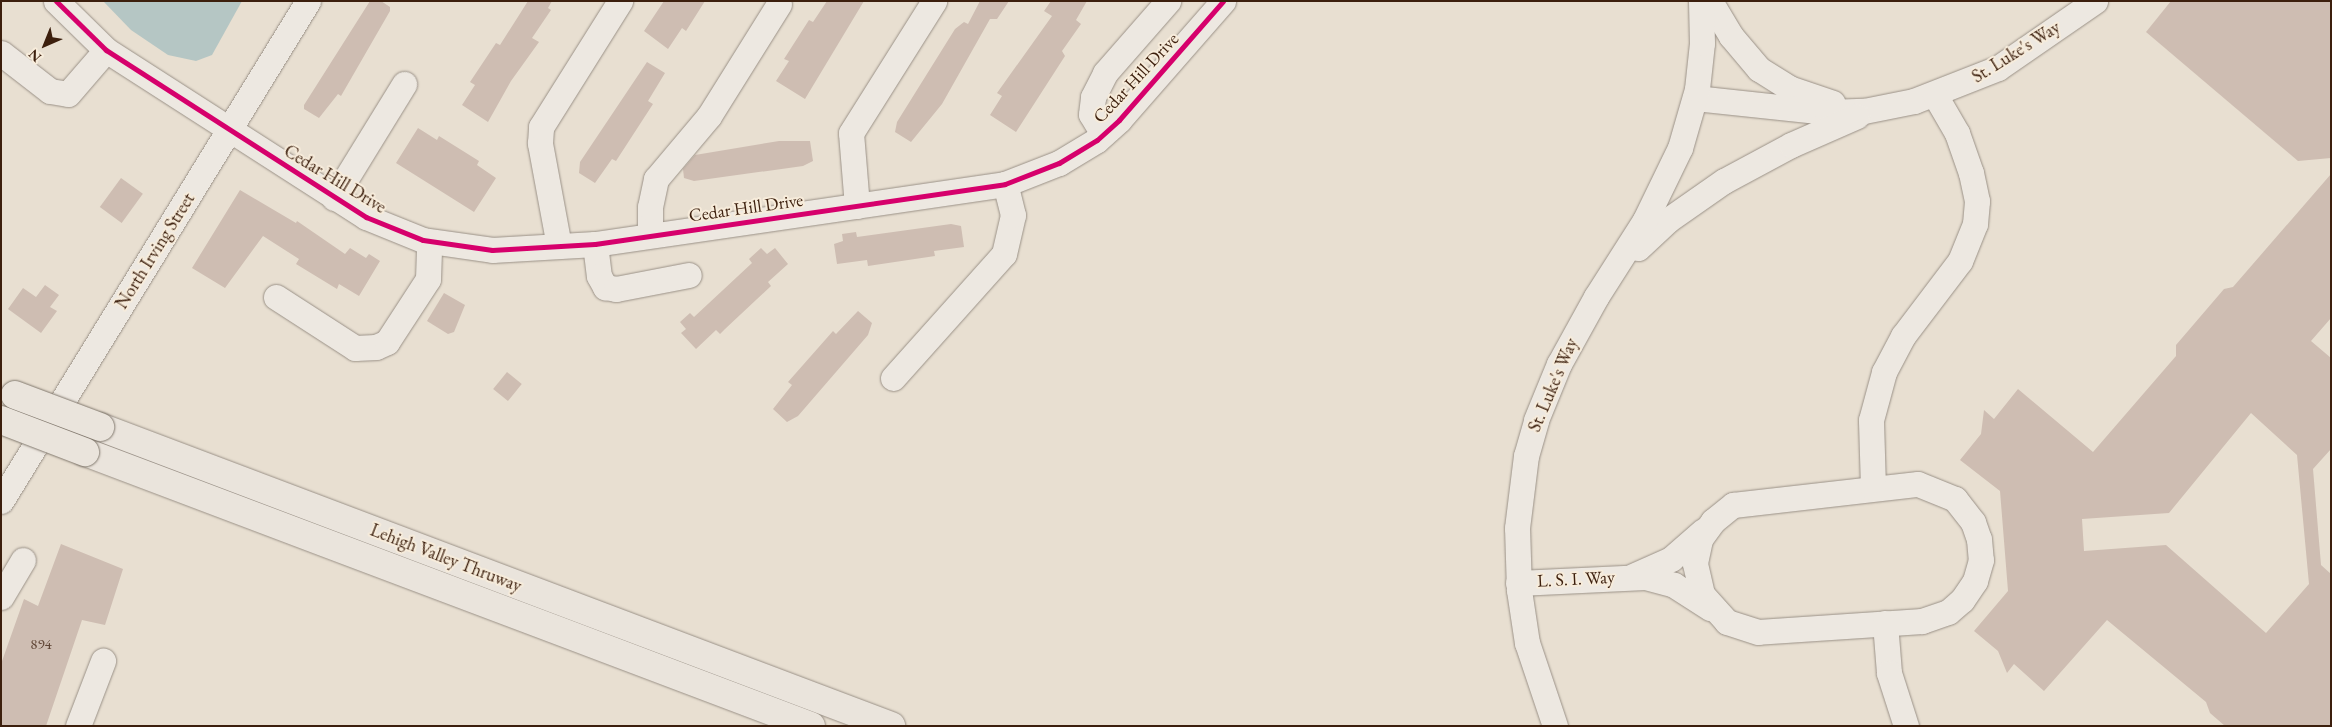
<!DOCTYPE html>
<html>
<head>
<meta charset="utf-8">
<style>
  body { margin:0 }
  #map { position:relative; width:2332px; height:727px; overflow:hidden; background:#e8dfd1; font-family:"EB Garamond",serif }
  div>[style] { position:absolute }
  .water>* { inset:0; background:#b5c6c4 }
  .building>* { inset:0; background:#cebdb2; transform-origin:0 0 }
  .roads { filter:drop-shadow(0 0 1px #9a9187) drop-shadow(0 0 1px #9a9187) }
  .minor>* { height:25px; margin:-12.5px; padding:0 12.5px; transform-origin:12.5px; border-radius:12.5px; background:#ede8e1 }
  .highway>* { height:28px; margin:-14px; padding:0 14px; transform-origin:14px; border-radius:14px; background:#eae4dc }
  .bridges { filter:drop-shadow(0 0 1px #81786d) drop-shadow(0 0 1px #81786d) }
  .highway-bridge>* { height:28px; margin:-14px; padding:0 14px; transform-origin:14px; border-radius:14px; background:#eae4dc }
  .cycleway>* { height:5px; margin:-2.5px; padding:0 2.5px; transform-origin:2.5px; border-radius:2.5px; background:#d6006c }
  span { translate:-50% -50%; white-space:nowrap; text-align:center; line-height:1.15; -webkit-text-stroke:4px #f7ecdb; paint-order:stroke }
  .number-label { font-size:15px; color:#604636 }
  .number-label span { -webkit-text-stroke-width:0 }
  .street-label { font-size:18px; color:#3c1f0d }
  .frame { position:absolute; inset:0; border:2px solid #3c1f0d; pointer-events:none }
  .north { position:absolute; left:20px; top:20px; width:50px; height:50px; -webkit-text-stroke:4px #f7ecdb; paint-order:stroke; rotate:224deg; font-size:14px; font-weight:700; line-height:20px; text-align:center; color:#3c1f0d }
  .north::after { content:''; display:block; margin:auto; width:18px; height:22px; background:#3c1f0d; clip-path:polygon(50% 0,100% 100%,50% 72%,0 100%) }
</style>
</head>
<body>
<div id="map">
  <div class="water">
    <i style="clip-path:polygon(103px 1px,242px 1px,212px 55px,196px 61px,168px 55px,131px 30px)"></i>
  </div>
  <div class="building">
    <i style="clip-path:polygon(370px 1px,381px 1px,390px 7px,390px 11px,341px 96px,338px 94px,319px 118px,304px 109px,304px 105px)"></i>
    <i style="clip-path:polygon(528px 1px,552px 1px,548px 8px,551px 10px,532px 38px,539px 42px,511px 81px,488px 122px,462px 105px,475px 85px,470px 82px,496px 43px,500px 45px)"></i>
    <i style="clip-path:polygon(664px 1px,705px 1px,686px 31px,682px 28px,668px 49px,644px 31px)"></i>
    <i style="clip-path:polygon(827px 1px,864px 1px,805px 99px,776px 81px,789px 61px,784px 59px,809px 20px,813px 22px)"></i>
    <i style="clip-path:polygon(980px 1px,1009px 1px,997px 19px,990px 19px,942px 104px,911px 142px,895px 132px,897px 122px,955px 29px,964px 22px,968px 24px)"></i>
    <i style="clip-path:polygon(1051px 1px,1087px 1px,1076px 20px,1081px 24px,1062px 51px,1065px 56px,1016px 132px,990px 115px,1002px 96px,997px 93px,1052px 16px,1044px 11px)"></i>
    <i style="clip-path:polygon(2171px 1px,2331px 1px,2331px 158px,2298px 161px,2146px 32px)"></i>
    <i style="clip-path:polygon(647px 62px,665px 73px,648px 101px,653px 104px,616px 161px,612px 159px,595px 183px,579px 173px,580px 162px)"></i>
    <i style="clip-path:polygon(418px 128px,437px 140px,439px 136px,479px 161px,477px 165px,496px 178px,474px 212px,396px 163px)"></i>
    <i style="clip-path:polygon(779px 141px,810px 141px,813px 161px,803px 166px,694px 181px,684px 178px,683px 169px,695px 155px)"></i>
    <i style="clip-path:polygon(evenodd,2331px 174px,2331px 318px,2311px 341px,2331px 358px,2331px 449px,2313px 469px,2321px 565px,2331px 574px,2331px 726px,2225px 726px,2210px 713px,2206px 702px,2107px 620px,2044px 691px,2014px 664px,2007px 673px,1998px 651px,1974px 631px,2008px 591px,2000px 491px,1960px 460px,1981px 434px,1984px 410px,1994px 419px,2018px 389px,2093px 452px,2176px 356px,2176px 345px,2224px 289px,2233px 287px,2331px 174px,2251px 413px,2297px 455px,2309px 584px,2266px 633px,2166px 545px,2084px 551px,2082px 519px,2169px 513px,2251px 413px)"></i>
    <i style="left:121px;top:178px;width:27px;height:36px;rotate:36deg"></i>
    <i style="clip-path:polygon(240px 190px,296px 223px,297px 221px,345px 254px,350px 248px,366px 258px,369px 254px,380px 261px,359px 296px,339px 284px,337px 289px,296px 264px,299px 259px,263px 236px,225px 288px,192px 268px)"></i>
    <i style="clip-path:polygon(951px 224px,961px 226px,964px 247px,934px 251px,935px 256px,868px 266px,867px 260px,837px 264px,834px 244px,843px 241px,842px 234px,856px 232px,857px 237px)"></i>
    <i style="clip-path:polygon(761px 248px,767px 254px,775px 248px,788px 264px,768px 282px,771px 286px,725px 329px,720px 334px,716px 330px,696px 349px,681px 333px,686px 329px,680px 322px,690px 313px,694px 317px,752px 263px,749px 259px)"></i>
    <i style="clip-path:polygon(45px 285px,59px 295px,50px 307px,57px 311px,41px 333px,8px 309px,23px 288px,36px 297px)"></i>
    <i style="clip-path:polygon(444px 293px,465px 305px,454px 332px,448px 334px,427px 321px)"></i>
    <i style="clip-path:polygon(858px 311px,872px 323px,868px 335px,798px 416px,787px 422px,773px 409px,792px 385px,788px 382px,833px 331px,836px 334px)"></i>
    <i style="left:507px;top:372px;width:19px;height:22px;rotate:39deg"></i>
    <i style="clip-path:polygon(61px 544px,123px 569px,105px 625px,82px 620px,46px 726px,1px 726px,1px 664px,24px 599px,38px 606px)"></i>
  </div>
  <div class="roads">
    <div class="minor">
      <i style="left:56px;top:1px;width:70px;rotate:44.4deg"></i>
      <i style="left:106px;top:50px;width:309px;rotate:32.7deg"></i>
      <i style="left:366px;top:217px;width:61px;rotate:22deg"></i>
      <i style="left:423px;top:240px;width:70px;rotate:8.2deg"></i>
      <i style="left:492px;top:250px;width:103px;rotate:-3.3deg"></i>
      <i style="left:595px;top:244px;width:414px;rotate:-8.3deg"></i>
      <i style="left:1005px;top:184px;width:58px;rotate:-21.3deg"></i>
      <i style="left:1059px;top:163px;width:44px;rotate:-31.2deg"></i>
      <i style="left:1097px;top:140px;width:30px;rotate:-42deg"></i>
      <i style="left:1119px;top:120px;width:158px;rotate:-48.8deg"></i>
      <i style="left:1710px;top:1px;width:41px;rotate:59deg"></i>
      <i style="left:1731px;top:36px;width:43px;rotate:49.7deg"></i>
      <i style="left:1759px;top:69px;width:36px;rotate:32deg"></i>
      <i style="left:1789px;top:88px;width:46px;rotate:18.8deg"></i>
      <i style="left:1px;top:53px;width:62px;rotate:37.8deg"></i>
      <i style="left:50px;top:91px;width:18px;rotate:9deg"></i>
      <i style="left:68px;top:94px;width:58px;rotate:-49.2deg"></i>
      <i style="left:1695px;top:98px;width:133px;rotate:6.1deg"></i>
      <i style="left:1827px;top:112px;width:37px;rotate:-2deg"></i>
      <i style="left:1864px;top:111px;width:51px;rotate:-11.3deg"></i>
      <i style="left:1914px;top:101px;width:90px;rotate:-21.4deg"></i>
      <i style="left:1998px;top:68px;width:118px;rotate:-34.6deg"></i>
      <i style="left:1103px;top:134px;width:23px;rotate:-121deg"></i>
      <i style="left:1091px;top:114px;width:17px;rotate:-83deg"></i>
      <i style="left:1093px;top:97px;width:27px;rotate:-63deg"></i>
      <i style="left:1105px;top:73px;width:96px;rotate:-48.8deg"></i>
      <i style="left:334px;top:198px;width:134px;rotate:-58.4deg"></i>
      <i style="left:857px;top:206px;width:73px;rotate:-94.7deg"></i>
      <i style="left:851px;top:133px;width:156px;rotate:-57.8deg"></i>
      <i style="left:650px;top:235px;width:28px;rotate:-90deg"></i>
      <i style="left:650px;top:207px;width:29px;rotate:-78deg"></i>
      <i style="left:656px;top:179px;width:82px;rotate:-49.9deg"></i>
      <i style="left:709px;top:116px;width:132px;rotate:-58deg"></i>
      <i style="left:595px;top:244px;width:32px;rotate:83deg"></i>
      <i style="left:599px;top:276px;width:13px;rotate:61deg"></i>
      <i style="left:605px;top:287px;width:11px;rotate:10deg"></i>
      <i style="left:616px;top:289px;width:74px;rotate:-10.9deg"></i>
      <i style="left:559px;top:246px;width:105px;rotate:-100.5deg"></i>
      <i style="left:540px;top:143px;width:16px;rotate:-86deg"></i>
      <i style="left:541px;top:127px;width:149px;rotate:-57.9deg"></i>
      <i style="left:1638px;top:248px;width:41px;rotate:-43deg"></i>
      <i style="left:1668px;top:220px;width:68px;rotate:-34.9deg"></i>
      <i style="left:1724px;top:181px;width:76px;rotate:-28.2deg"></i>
      <i style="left:1791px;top:145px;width:72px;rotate:-23.7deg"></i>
      <i style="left:276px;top:297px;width:94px;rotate:32.8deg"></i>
      <i style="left:355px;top:348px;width:21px;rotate:-3deg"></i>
      <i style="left:376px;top:347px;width:12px;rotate:-24deg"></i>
      <i style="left:387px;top:342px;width:75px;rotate:-56.9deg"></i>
      <i style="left:428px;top:279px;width:37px;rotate:-88deg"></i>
      <i style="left:893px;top:378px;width:166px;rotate:-48.2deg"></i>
      <i style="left:1004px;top:254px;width:40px;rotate:-77deg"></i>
      <i style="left:1013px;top:215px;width:32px;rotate:-104deg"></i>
      <i style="left:1918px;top:484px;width:40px;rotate:22deg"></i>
      <i style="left:1955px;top:499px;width:29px;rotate:52deg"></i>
      <i style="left:1973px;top:522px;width:18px;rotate:71deg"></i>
      <i style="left:1979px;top:539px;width:21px;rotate:85deg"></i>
      <i style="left:1981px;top:560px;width:22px;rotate:106deg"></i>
      <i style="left:1975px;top:581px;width:23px;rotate:124deg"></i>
      <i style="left:1962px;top:600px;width:18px;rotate:139deg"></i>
      <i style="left:1948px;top:612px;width:28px;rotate:161deg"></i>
      <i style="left:1922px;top:621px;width:164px;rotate:176.2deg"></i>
      <i style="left:1758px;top:632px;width:33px;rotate:-162deg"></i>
      <i style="left:1727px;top:622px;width:38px;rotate:-132deg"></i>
      <i style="left:1702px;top:594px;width:32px;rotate:-103deg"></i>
      <i style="left:1695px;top:563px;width:25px;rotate:-78deg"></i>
      <i style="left:1700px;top:539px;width:22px;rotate:-54deg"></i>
      <i style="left:1713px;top:521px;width:26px;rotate:-39deg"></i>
      <i style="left:1733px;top:505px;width:186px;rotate:-6.5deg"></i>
      <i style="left:1873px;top:488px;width:68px;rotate:-91.7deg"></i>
      <i style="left:1871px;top:420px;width:50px;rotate:-74.8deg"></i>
      <i style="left:1884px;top:372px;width:41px;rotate:-62.2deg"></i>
      <i style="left:1903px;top:336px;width:94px;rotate:-52.8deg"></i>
      <i style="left:1960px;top:261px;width:40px;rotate:-68deg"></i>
      <i style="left:1975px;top:224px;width:23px;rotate:-85deg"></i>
      <i style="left:1977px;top:201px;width:29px;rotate:-102deg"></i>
      <i style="left:1971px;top:173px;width:42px;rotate:-109.3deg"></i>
      <i style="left:1957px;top:133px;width:44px;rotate:-120.1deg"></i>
      <i style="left:1px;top:501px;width:587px;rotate:-58.45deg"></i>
      <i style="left:1633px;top:576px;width:42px;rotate:-24.1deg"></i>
      <i style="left:1671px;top:559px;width:43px;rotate:-41.2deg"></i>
      <i style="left:1518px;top:583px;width:127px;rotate:-2.7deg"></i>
      <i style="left:1645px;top:577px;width:30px;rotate:15deg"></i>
      <i style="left:1674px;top:585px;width:43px;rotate:32.6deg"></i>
      <i style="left:1px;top:597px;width:43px;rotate:-59.3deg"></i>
      <i style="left:1885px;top:623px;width:50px;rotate:85.4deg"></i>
      <i style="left:1889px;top:673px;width:56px;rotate:72.2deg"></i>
      <i style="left:78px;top:726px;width:70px;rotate:-69deg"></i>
      <i style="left:1555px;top:726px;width:88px;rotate:-108.6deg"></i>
      <i style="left:1527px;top:643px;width:54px;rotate:-98.6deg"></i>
      <i style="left:1519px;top:590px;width:62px;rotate:-91.8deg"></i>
      <i style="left:1517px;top:528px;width:73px;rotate:-82.9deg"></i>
      <i style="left:1526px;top:456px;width:37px;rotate:-74deg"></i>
      <i style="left:1536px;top:420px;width:61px;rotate:-67.7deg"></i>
      <i style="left:1559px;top:364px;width:77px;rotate:-61.1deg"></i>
      <i style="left:1596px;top:297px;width:91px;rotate:-57.5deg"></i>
      <i style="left:1645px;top:220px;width:80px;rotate:-64.1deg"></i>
      <i style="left:1680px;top:148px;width:61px;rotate:-73.9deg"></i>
      <i style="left:1697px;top:89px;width:46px;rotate:-83.8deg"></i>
      <i style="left:1702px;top:43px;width:42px;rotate:-91.4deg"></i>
    </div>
    <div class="highway">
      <i style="left:100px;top:427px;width:846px;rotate:20.71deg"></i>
      <i style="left:85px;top:452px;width:776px;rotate:20.68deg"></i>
    </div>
  </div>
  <div class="bridges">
    <div class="highway-bridge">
      <i style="left:15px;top:395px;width:91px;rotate:20.6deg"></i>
      <i style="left:1px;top:420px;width:90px;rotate:20.9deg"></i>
    </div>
  </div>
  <div class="cycleway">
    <i style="left:56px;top:1px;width:70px;rotate:44.4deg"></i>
    <i style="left:106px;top:50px;width:309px;rotate:32.7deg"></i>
    <i style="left:366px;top:217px;width:61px;rotate:22deg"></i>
    <i style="left:423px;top:240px;width:70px;rotate:8.2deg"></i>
    <i style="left:492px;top:250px;width:103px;rotate:-3.3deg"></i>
    <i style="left:595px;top:244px;width:414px;rotate:-8.3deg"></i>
    <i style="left:1005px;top:184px;width:58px;rotate:-21.3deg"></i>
    <i style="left:1059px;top:163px;width:44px;rotate:-31.2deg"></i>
    <i style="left:1097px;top:140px;width:30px;rotate:-42deg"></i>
    <i style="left:1119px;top:120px;width:158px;rotate:-48.8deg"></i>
  </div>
  <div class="number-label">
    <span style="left:41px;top:644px">894</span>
  </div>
  <div class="street-label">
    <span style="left:2016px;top:52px;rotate:-32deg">St. Luke's Way</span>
    <span style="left:1136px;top:78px;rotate:-47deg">Cedar Hill Drive</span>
    <span style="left:335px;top:179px;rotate:31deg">Cedar Hill Drive</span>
    <span style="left:746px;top:208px;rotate:-8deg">Cedar Hill Drive</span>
    <span style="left:155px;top:251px;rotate:-58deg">North Irving Street</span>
    <span style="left:1553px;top:385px;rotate:-67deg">St. Luke's Way</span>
    <span style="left:446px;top:558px;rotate:21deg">Lehigh Valley Thruway</span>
    <span style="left:1576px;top:579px;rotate:-3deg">L. S. I. Way</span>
  </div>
  <div class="frame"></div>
  <div class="north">N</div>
</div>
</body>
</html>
